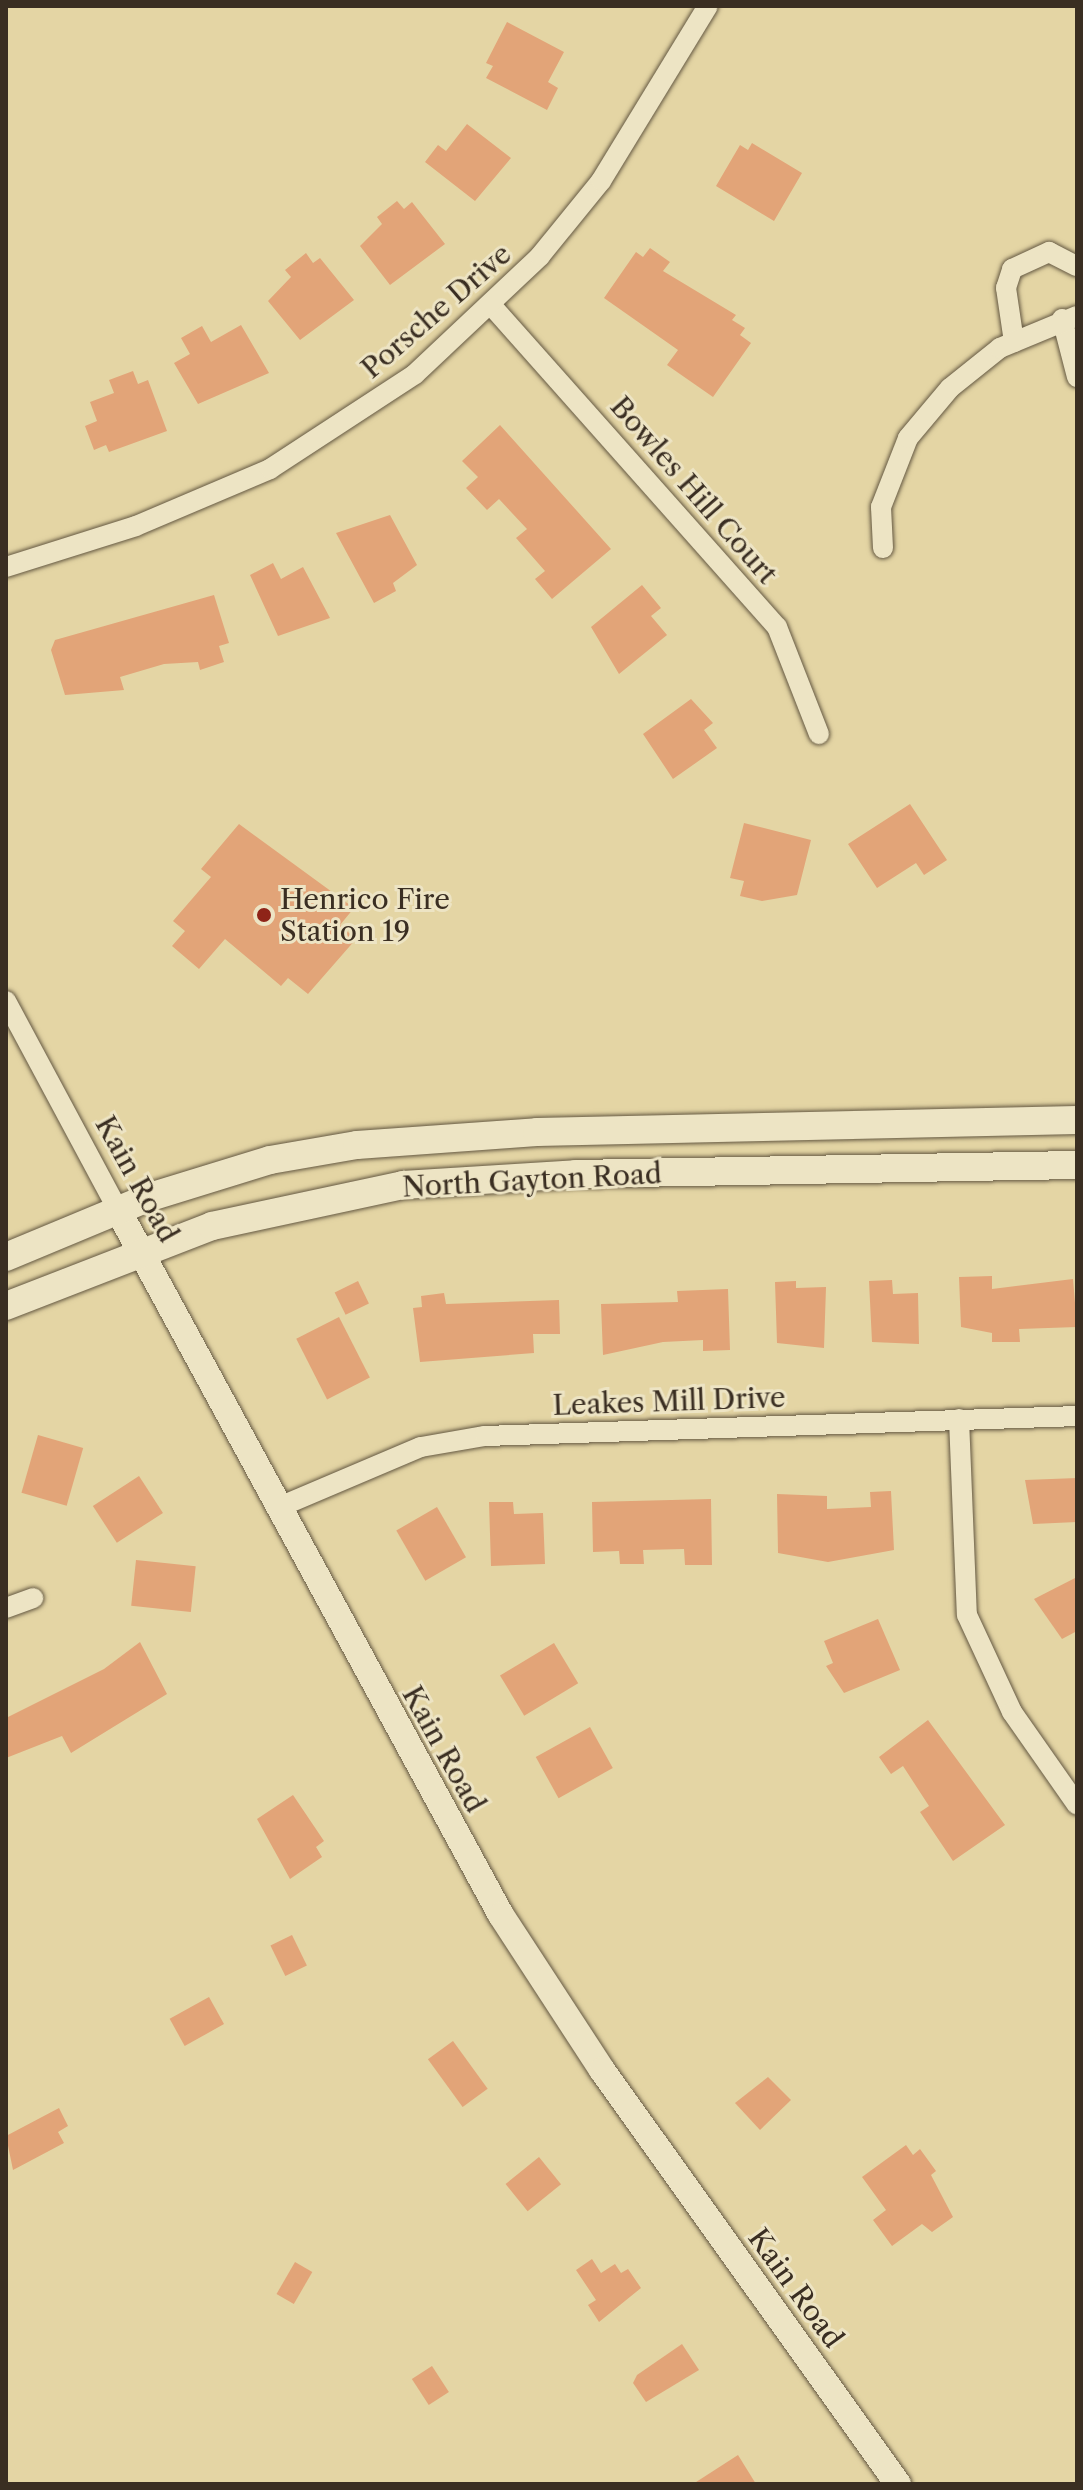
<!DOCTYPE html>
<html>
<head>
<meta charset="utf-8">
<style>
  body { margin:0 }
  #map { position:relative; width:1083px; height:2490px; overflow:hidden; background:#e4d5a4; font-family:"Libre Caslon Text",serif }
  div>[style] { position:absolute }
  .building>* { inset:0; background:#e2a478; transform-origin:0 0 }
  .roads { filter:drop-shadow(0 0 2px #645842) drop-shadow(0 0 2px #645842) }
  .minor>* { height:20px; margin:-10px; padding:0 10px; transform-origin:10px; border-radius:10px; background:#ede4c4 }
  .tertiary>* { height:26px; margin:-13px; padding:0 13px; transform-origin:13px; border-radius:13px; background:#ede4c4 }
  .secondary>* { height:28px; margin:-14px; padding:0 14px; transform-origin:14px; border-radius:14px; background:#ede4c4 }
  .dots>* { width:22px; height:22px; translate:-50% -50%; box-sizing:border-box; border:4px solid #ede4c4; border-radius:50% }
  span { translate:-50% -50%; white-space:nowrap; text-align:center; line-height:1.15; -webkit-text-stroke:6px #ede4c4; paint-order:stroke }
  .street-label { font-size:28px; color:#3a2e22 }
  .poi-label { font-size:28px; color:#3a2e22 }
  .left { translate:0 -50%; text-align:left }
  .frame { position:absolute; inset:0; border:8px solid #3a2e22; pointer-events:none }
</style>
</head>
<body>
<div id="map">
  <div class="building">
    <i style="clip-path:polygon(507px 22px,564px 52px,548px 82px,558px 88px,547px 110px,486px 78px,493px 66px,486px 63px)"></i>
    <i style="clip-path:polygon(467px 124px,511px 158px,475px 201px,425px 162px,438px 145px,446px 151px)"></i>
    <i style="clip-path:polygon(752px 143px,802px 173px,774px 221px,716px 186px,740px 145px,748px 150px)"></i>
    <i style="clip-path:polygon(397px 201px,404px 209px,412px 202px,445px 244px,390px 285px,360px 246px,382px 224px,377px 217px)"></i>
    <i style="clip-path:polygon(650px 248px,670px 262px,663px 271px,736px 315px,732px 320px,745px 328px,740px 335px,751px 343px,713px 397px,667px 365px,678px 350px,604px 298px,636px 252px,643px 257px)"></i>
    <i style="clip-path:polygon(306px 253px,313px 263px,320px 258px,354px 300px,300px 340px,268px 301px,291px 277px,285px 270px)"></i>
    <i style="clip-path:polygon(241px 325px,269px 373px,198px 404px,174px 363px,190px 354px,181px 338px,202px 326px,211px 342px)"></i>
    <i style="clip-path:polygon(133px 371px,138px 384px,148px 380px,167px 431px,109px 452px,106px 445px,94px 450px,85px 426px,97px 421px,90px 402px,114px 393px,109px 380px)"></i>
    <i style="clip-path:polygon(500px 425px,611px 549px,552px 599px,535px 579px,545px 571px,516px 538px,527px 529px,499px 499px,487px 510px,466px 488px,478px 477px,462px 461px)"></i>
    <i style="clip-path:polygon(390px 515px,417px 565px,393px 583px,396px 591px,374px 603px,336px 533px)"></i>
    <i style="clip-path:polygon(273px 563px,281px 579px,303px 567px,330px 618px,278px 636px,250px 575px)"></i>
    <i style="clip-path:polygon(642px 585px,661px 608px,651px 616px,667px 635px,619px 674px,591px 627px)"></i>
    <i style="clip-path:polygon(214px 595px,229px 643px,219px 646px,224px 662px,200px 670px,198px 662px,164px 664px,120px 677px,124px 690px,65px 695px,51px 650px,55px 640px)"></i>
    <i style="clip-path:polygon(691px 699px,713px 723px,704px 730px,717px 748px,673px 779px,643px 734px)"></i>
    <i style="clip-path:polygon(910px 804px,947px 860px,924px 875px,916px 863px,877px 888px,848px 844px)"></i>
    <i style="clip-path:polygon(744px 823px,811px 840px,797px 895px,762px 901px,740px 896px,744px 881px,730px 878px)"></i>
    <i style="clip-path:polygon(239px 824px,354px 908px,340px 925px,356px 939px,308px 994px,288px 978px,281px 986px,225px 939px,199px 969px,172px 946px,185px 931px,173px 921px,211px 877px,201px 869px)"></i>
    <i style="clip-path:polygon(992px 1276px,992px 1289px,1073px 1279px,1077px 1327px,1019px 1329px,1020px 1342px,992px 1342px,992px 1333px,961px 1327px,959px 1277px)"></i>
    <i style="clip-path:polygon(892px 1280px,893px 1294px,918px 1293px,919px 1344px,872px 1342px,869px 1281px)"></i>
    <i style="left:358px;top:1281px;width:25px;height:26px;rotate:64deg"></i>
    <i style="clip-path:polygon(796px 1281px,796px 1288px,826px 1287px,824px 1348px,777px 1343px,775px 1282px)"></i>
    <i style="clip-path:polygon(728px 1289px,730px 1350px,703px 1351px,703px 1340px,663px 1342px,603px 1355px,601px 1304px,678px 1302px,677px 1291px)"></i>
    <i style="clip-path:polygon(444px 1293px,446px 1304px,559px 1300px,560px 1334px,533px 1334px,534px 1353px,420px 1362px,413px 1308px,422px 1307px,421px 1296px)"></i>
    <i style="left:339px;top:1317px;width:68px;height:48px;rotate:63deg"></i>
    <i style="left:38px;top:1435px;width:47px;height:60px;rotate:16deg"></i>
    <i style="left:139px;top:1476px;width:44px;height:55px;rotate:57deg"></i>
    <i style="clip-path:polygon(1077px 1478px,1077px 1522px,1033px 1524px,1025px 1480px)"></i>
    <i style="clip-path:polygon(891px 1491px,894px 1550px,828px 1562px,778px 1553px,777px 1494px,827px 1496px,827px 1509px,871px 1507px,870px 1492px)"></i>
    <i style="clip-path:polygon(711px 1499px,712px 1565px,685px 1565px,684px 1549px,643px 1550px,644px 1564px,620px 1564px,619px 1551px,593px 1552px,592px 1502px)"></i>
    <i style="clip-path:polygon(489px 1502px,513px 1502px,514px 1514px,543px 1513px,545px 1564px,491px 1566px)"></i>
    <i style="left:437px;top:1507px;width:58px;height:47px;rotate:60deg"></i>
    <i style="left:136px;top:1560px;width:60px;height:46px;rotate:6deg"></i>
    <i style="clip-path:polygon(1077px 1577px,1077px 1631px,1062px 1639px,1034px 1599px)"></i>
    <i style="clip-path:polygon(878px 1619px,900px 1670px,844px 1693px,826px 1666px,833px 1663px,824px 1641px)"></i>
    <i style="clip-path:polygon(140px 1642px,167px 1694px,71px 1753px,62px 1736px,6px 1758px,6px 1718px,104px 1669px)"></i>
    <i style="left:554px;top:1643px;width:47px;height:63px;rotate:59deg"></i>
    <i style="clip-path:polygon(928px 1720px,1005px 1825px,953px 1861px,920px 1812px,929px 1806px,903px 1766px,891px 1774px,879px 1757px)"></i>
    <i style="left:590px;top:1727px;width:47px;height:62px;rotate:61deg"></i>
    <i style="clip-path:polygon(293px 1795px,324px 1841px,316px 1847px,322px 1857px,290px 1879px,257px 1819px)"></i>
    <i style="left:292px;top:1935px;width:34px;height:24px;rotate:64deg"></i>
    <i style="left:209px;top:1997px;width:31px;height:45px;rotate:61deg"></i>
    <i style="left:453px;top:2041px;width:59px;height:31px;rotate:54deg"></i>
    <i style="clip-path:polygon(768px 2077px,791px 2100px,760px 2130px,735px 2103px)"></i>
    <i style="clip-path:polygon(59px 2108px,68px 2126px,58px 2132px,64px 2143px,13px 2170px,6px 2136px)"></i>
    <i style="clip-path:polygon(906px 2145px,913px 2155px,920px 2149px,936px 2171px,931px 2175px,953px 2217px,932px 2232px,922px 2224px,892px 2246px,873px 2220px,886px 2210px,862px 2177px)"></i>
    <i style="left:539px;top:2157px;width:35px;height:43px;rotate:51deg"></i>
    <i style="clip-path:polygon(592px 2259px,601px 2273px,615px 2264px,621px 2273px,628px 2269px,641px 2288px,599px 2322px,588px 2305px,596px 2300px,576px 2270px)"></i>
    <i style="left:295px;top:2262px;width:20px;height:37px;rotate:30deg"></i>
    <i style="clip-path:polygon(682px 2344px,699px 2370px,646px 2402px,633px 2383px,637px 2375px)"></i>
    <i style="left:432px;top:2366px;width:31px;height:24px;rotate:57deg"></i>
    <i style="clip-path:polygon(738px 2455px,756px 2484px,693px 2484px)"></i>
  </div>
  <div class="roads">
    <div class="minor">
      <i style="left:492px;top:306px;width:429px;rotate:48.4deg"></i>
      <i style="left:777px;top:627px;width:115px;rotate:68.6deg"></i>
      <i style="left:1062px;top:319px;width:60px;rotate:75.5deg"></i>
      <i style="left:1014px;top:342px;width:55px;rotate:-98.4deg"></i>
      <i style="left:1006px;top:288px;width:20px;rotate:-72deg"></i>
      <i style="left:1012px;top:269px;width:41px;rotate:-24.7deg"></i>
      <i style="left:1049px;top:252px;width:31px;rotate:27deg"></i>
      <i style="left:883px;top:548px;width:41px;rotate:-92.8deg"></i>
      <i style="left:881px;top:507px;width:74px;rotate:-68.6deg"></i>
      <i style="left:908px;top:438px;width:65px;rotate:-50deg"></i>
      <i style="left:950px;top:388px;width:64px;rotate:-38.7deg"></i>
      <i style="left:1000px;top:348px;width:83px;rotate:-22.6deg"></i>
      <i style="left:6px;top:567px;width:136px;rotate:-17.5deg"></i>
      <i style="left:136px;top:526px;width:146px;rotate:-23deg"></i>
      <i style="left:270px;top:469px;width:173px;rotate:-33.2deg"></i>
      <i style="left:415px;top:374px;width:172px;rotate:-43.3deg"></i>
      <i style="left:540px;top:256px;width:97px;rotate:-50.9deg"></i>
      <i style="left:601px;top:181px;width:205px;rotate:-58.6deg"></i>
      <i style="left:6px;top:1001px;width:237px;rotate:61.8deg"></i>
      <i style="left:959px;top:1419px;width:196px;rotate:87.7deg"></i>
      <i style="left:967px;top:1615px;width:107px;rotate:65.1deg"></i>
      <i style="left:1012px;top:1712px;width:113px;rotate:55deg"></i>
      <i style="left:277px;top:1508px;width:156px;rotate:-23deg"></i>
      <i style="left:421px;top:1447px;width:65px;rotate:-9.8deg"></i>
      <i style="left:485px;top:1436px;width:592px;rotate:-1.93deg"></i>
      <i style="left:6px;top:1608px;width:29px;rotate:-20deg"></i>
    </div>
    <div class="tertiary">
      <i style="left:118px;top:1210px;width:802px;rotate:61.49deg"></i>
      <i style="left:501px;top:1915px;width:185px;rotate:56.9deg"></i>
      <i style="left:602px;top:2070px;width:509px;rotate:54.44deg"></i>
    </div>
    <div class="secondary">
      <i style="left:6px;top:1257px;width:156px;rotate:-22.6deg"></i>
      <i style="left:150px;top:1197px;width:126px;rotate:-17.1deg"></i>
      <i style="left:270px;top:1160px;width:88px;rotate:-9.8deg"></i>
      <i style="left:357px;top:1145px;width:180px;rotate:-4.1deg"></i>
      <i style="left:537px;top:1132px;width:540px;rotate:-1.27deg"></i>
      <i style="left:6px;top:1306px;width:221px;rotate:-21.2deg"></i>
      <i style="left:212px;top:1226px;width:195px;rotate:-12.1deg"></i>
      <i style="left:403px;top:1185px;width:173px;rotate:-3.6deg"></i>
      <i style="left:576px;top:1174px;width:501px;rotate:-1.03deg"></i>
    </div>
  </div>
  <div class="dots">
    <i style="left:264px;top:915px;background:#8f2418"></i>
  </div>
  <div class="street-label">
    <span style="left:436px;top:311px;rotate:-41deg">Porsche Drive</span>
    <span style="left:694px;top:490px;rotate:49deg">Bowles Hill Court</span>
    <span style="left:137px;top:1179px;rotate:61deg">Kain Road</span>
    <span style="left:532px;top:1180px;rotate:-3deg">North Gayton Road</span>
    <span style="left:669px;top:1401px;rotate:-2deg">Leakes Mill Drive</span>
    <span style="left:444px;top:1749px;rotate:61deg">Kain Road</span>
    <span style="left:796px;top:2288px;rotate:54deg">Kain Road</span>
  </div>
  <div class="poi-label">
    <span class="left" style="left:280px;top:915px">Henrico Fire<br>Station 19</span>
  </div>
  <div class="frame"></div>
</div>
</body>
</html>
